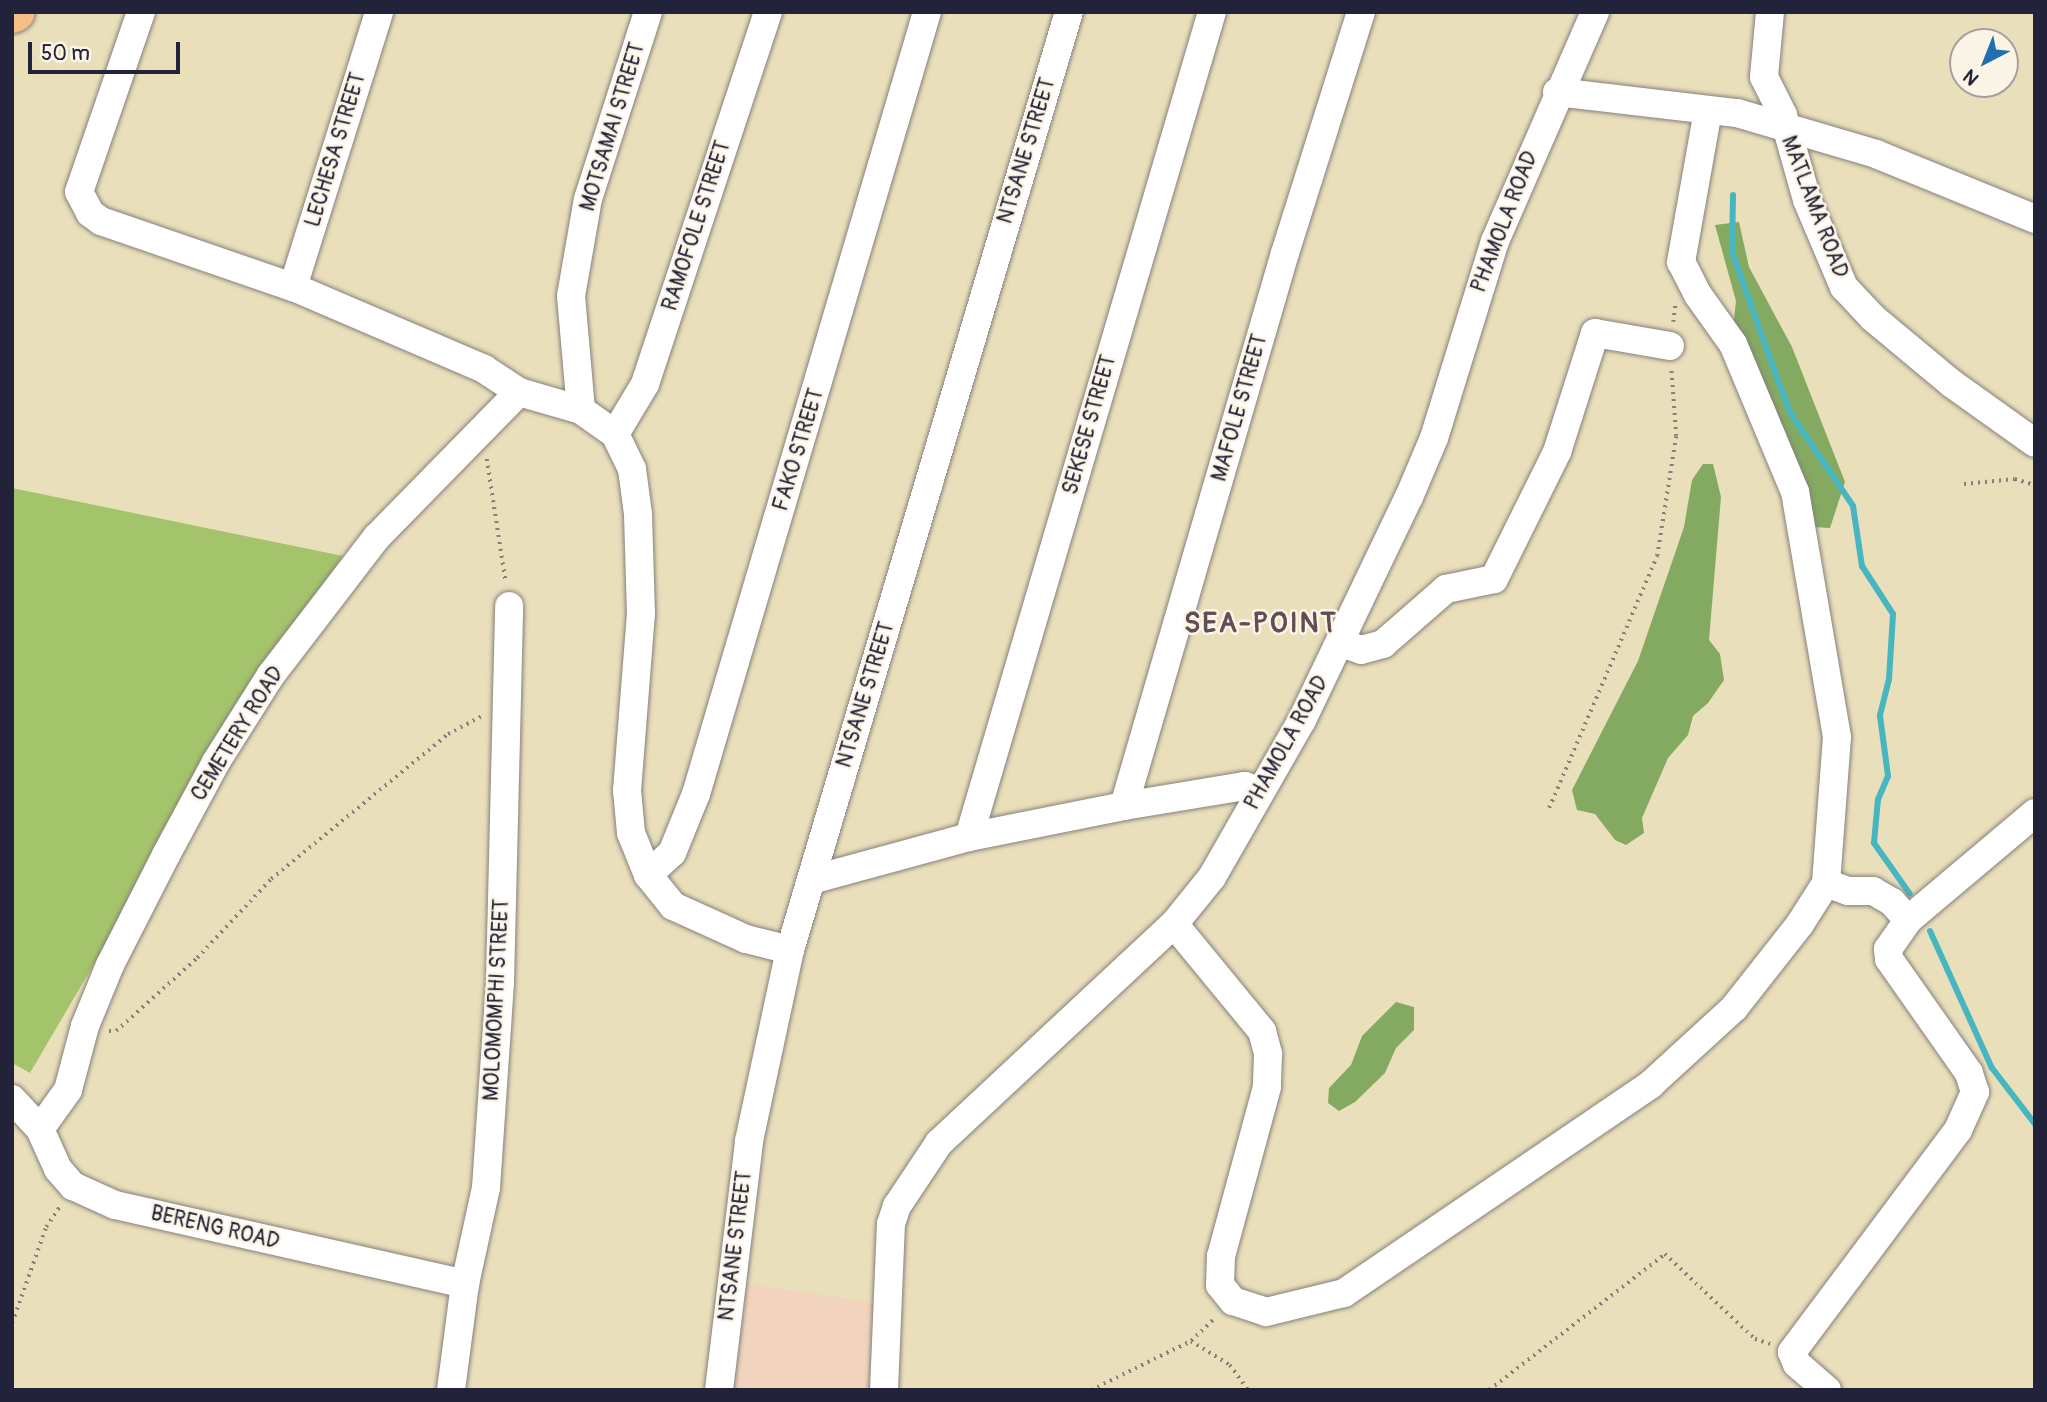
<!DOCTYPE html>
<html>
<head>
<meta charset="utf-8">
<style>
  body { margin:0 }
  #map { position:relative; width:2047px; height:1402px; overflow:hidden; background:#eadfbb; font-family:Pangolin,sans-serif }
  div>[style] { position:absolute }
  .built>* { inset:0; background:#f2d4be }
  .green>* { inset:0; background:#a4c46c }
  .forest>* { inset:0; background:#83aa60 }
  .stream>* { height:6px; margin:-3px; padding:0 3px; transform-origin:3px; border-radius:3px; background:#47b6c0 }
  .path>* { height:3.5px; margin-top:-1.75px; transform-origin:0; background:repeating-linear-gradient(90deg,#86807b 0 2px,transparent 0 7px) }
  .roads { filter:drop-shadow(0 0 2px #86807b) drop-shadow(0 0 2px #86807b) }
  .minor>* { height:28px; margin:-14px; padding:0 14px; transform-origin:14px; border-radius:14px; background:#fff }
  .major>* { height:37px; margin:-18.5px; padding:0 18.5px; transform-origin:18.5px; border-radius:18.5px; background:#f7be88 }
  span { translate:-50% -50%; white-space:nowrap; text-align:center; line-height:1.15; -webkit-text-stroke:5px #fcf5e5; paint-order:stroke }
  .street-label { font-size:21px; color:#22223b }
  .district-label { font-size:28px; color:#604e54; font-weight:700; letter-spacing:2px }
  .frame { position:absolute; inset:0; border:14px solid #22223b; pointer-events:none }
  .north { position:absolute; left:1949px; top:28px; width:70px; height:70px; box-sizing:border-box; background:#fcf5e5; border:2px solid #a5a1a1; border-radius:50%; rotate:222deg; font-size:19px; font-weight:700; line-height:28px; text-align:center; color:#22223b }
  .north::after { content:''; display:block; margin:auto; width:24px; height:32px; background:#1f6fb2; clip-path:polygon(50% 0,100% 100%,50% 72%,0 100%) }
  .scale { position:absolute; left:28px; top:42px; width:152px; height:32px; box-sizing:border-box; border:4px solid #22223b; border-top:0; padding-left:9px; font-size:21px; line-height:24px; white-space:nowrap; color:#22223b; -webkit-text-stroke:5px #fcf5e5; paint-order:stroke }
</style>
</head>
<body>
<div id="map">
  <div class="built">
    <i style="clip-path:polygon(739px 1283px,878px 1303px,870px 1390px,725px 1390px)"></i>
  </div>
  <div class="green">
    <i style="clip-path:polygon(12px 488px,343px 556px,282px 643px,30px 1073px,12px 1063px)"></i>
  </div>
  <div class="forest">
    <i style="clip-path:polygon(1739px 222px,1749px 267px,1792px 347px,1845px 482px,1830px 528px,1814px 527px,1733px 328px,1736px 301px,1715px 225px)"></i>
    <i style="clip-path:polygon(1703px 464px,1713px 464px,1721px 497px,1709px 640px,1720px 654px,1724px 680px,1708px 703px,1693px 716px,1688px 735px,1668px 758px,1642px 818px,1644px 833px,1626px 845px,1615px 840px,1595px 814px,1577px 810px,1572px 790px,1638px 661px,1684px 527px,1692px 480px)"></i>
    <i style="clip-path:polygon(1396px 1002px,1414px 1007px,1414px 1030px,1396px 1048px,1385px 1073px,1355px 1102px,1339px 1111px,1328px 1103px,1329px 1088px,1351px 1065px,1362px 1036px)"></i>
  </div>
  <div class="stream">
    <i style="left:1733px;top:195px;width:57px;rotate:91deg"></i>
    <i style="left:1732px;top:252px;width:131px;rotate:70.3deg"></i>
    <i style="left:1776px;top:375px;width:42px;rotate:69deg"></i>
    <i style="left:1791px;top:414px;width:111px;rotate:56deg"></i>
    <i style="left:1853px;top:506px;width:61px;rotate:81.5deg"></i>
    <i style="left:1862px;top:566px;width:57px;rotate:57.1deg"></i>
    <i style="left:1893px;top:614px;width:65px;rotate:93.5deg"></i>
    <i style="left:1889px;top:679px;width:38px;rotate:104deg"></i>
    <i style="left:1880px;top:716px;width:61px;rotate:82.4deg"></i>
    <i style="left:1888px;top:776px;width:25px;rotate:113deg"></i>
    <i style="left:1878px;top:799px;width:44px;rotate:95.2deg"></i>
    <i style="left:1874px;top:843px;width:62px;rotate:54.8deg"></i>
    <i style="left:1930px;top:931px;width:150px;rotate:65.7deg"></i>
    <i style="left:1992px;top:1068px;width:71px;rotate:52.5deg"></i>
  </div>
  <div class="path">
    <i style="left:1673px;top:322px;width:17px;rotate:-83deg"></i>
    <i style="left:487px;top:459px;width:125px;rotate:81.3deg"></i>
    <i style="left:1964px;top:484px;width:51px;rotate:-5.6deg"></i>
    <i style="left:2015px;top:479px;width:21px;rotate:17deg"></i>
    <i style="left:1549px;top:808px;width:274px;rotate:-66.8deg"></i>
    <i style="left:1657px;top:556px;width:121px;rotate:-81deg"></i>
    <i style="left:1676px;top:436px;width:68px;rotate:-94.2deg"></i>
    <i style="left:109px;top:1031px;width:7px"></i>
    <i style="left:116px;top:1031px;width:109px;rotate:-42deg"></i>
    <i style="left:197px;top:958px;width:108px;rotate:-46.9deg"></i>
    <i style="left:271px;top:879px;width:229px;rotate:-39.3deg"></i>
    <i style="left:448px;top:734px;width:40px;rotate:-28deg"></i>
    <i style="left:12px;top:1323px;width:102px;rotate:-70.5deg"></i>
    <i style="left:46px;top:1227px;width:27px;rotate:-56deg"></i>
    <i style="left:1191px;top:1341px;width:46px;rotate:31.6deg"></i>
    <i style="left:1230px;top:1365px;width:31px;rotate:54deg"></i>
    <i style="left:1091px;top:1390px;width:111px;rotate:-26.1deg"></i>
    <i style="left:1191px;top:1341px;width:33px;rotate:-44deg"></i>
    <i style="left:1489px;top:1390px;width:222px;rotate:-37.7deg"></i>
    <i style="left:1665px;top:1254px;width:124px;rotate:43.4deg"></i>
    <i style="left:1755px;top:1339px;width:16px;rotate:18deg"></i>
  </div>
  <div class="roads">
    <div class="minor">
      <i style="left:141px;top:12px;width:190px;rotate:109deg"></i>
      <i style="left:79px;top:192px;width:24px;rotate:62deg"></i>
      <i style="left:90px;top:213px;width:14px;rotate:36deg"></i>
      <i style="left:101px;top:221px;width:203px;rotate:19deg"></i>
      <i style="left:293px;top:287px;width:208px;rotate:23.2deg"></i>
      <i style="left:484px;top:369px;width:42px;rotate:33.3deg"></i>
      <i style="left:519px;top:392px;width:65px;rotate:16.2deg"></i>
      <i style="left:581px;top:410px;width:42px;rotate:35.2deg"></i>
      <i style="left:615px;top:434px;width:39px;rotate:64deg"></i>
      <i style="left:632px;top:469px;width:45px;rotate:82.4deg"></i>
      <i style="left:638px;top:514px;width:99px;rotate:88.3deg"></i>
      <i style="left:641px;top:613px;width:178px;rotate:94.5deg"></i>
      <i style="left:627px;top:790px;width:43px;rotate:84.7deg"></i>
      <i style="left:631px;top:833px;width:45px;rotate:68deg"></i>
      <i style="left:648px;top:875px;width:40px;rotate:51deg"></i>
      <i style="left:673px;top:906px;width:80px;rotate:24.3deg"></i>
      <i style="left:746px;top:939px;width:45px;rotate:14deg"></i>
      <i style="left:1770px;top:12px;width:65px;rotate:95.3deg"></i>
      <i style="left:1764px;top:77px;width:42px;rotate:63.4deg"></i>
      <i style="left:1783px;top:115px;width:88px;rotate:74.2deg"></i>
      <i style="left:1807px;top:200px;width:95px;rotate:67deg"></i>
      <i style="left:1844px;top:287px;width:42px;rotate:46.9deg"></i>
      <i style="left:1873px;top:318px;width:102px;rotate:39.8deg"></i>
      <i style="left:1951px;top:383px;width:103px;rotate:35.5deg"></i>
      <i style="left:1557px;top:92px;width:181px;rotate:6.7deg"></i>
      <i style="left:1737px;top:113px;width:145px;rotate:16.4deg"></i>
      <i style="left:1876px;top:154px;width:172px;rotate:22.2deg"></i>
      <i style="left:293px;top:287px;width:288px;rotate:-72.6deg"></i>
      <i style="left:581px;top:410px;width:114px;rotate:-95deg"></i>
      <i style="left:571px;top:296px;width:98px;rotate:-80.1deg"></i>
      <i style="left:588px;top:199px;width:196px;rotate:-72.2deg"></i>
      <i style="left:615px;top:434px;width:58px;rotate:-59deg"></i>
      <i style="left:645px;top:384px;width:392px;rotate:-71.7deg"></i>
      <i style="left:1341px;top:643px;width:21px;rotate:19deg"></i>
      <i style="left:1361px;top:650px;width:23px;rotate:-15deg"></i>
      <i style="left:1383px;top:644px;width:84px;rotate:-41.1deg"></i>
      <i style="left:1446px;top:589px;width:49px;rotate:-11.8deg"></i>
      <i style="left:1494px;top:579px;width:142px;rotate:-63.6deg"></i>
      <i style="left:1557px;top:452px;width:125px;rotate:-72.3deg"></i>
      <i style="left:1595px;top:333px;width:76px;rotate:9.8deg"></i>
      <i style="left:1124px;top:806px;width:576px;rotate:-73.77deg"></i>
      <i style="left:1285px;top:253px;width:253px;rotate:-72.5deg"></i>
      <i style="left:969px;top:837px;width:860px;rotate:-73.59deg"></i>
      <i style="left:648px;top:875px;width:33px;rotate:-43deg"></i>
      <i style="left:672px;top:853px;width:64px;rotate:-67.9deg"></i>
      <i style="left:696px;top:794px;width:815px;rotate:-73.54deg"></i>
      <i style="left:811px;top:880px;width:164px;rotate:-15.2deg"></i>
      <i style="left:969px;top:837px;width:158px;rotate:-11.3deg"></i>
      <i style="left:1124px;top:806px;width:123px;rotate:-9.4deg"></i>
      <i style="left:1245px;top:786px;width:16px;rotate:22deg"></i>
      <i style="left:1826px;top:883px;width:23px;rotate:20deg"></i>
      <i style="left:1848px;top:891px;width:25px"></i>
      <i style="left:1873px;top:891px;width:22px;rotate:30deg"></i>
      <i style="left:1892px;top:902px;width:24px;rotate:48deg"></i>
      <i style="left:1174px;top:924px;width:139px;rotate:50.6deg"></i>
      <i style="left:1262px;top:1031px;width:24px;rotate:75deg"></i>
      <i style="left:1268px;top:1054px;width:33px;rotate:92deg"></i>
      <i style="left:1267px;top:1087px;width:175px;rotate:105.2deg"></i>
      <i style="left:1221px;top:1256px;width:29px;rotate:92deg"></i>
      <i style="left:1220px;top:1285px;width:21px;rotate:51deg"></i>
      <i style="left:1233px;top:1301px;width:35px;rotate:18deg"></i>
      <i style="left:1266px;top:1312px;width:80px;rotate:-13.7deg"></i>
      <i style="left:1344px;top:1293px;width:371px;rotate:-34.2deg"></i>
      <i style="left:1651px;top:1084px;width:113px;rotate:-42.5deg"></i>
      <i style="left:1734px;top:1008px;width:107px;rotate:-51.8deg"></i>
      <i style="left:1800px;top:924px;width:49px;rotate:-57.6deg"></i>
      <i style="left:1826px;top:883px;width:146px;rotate:-85.7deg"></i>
      <i style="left:1837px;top:737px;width:249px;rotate:-99.7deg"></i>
      <i style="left:1795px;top:492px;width:160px;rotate:-112.7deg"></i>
      <i style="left:1733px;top:344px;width:60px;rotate:-125.5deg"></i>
      <i style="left:1698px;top:295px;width:37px;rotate:-117deg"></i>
      <i style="left:1681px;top:262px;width:153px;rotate:-79.9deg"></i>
      <i style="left:12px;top:1099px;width:41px;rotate:47deg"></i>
      <i style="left:40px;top:1129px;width:44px;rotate:65.8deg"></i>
      <i style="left:58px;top:1169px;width:23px;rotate:49deg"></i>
      <i style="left:73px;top:1186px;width:46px;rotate:24.3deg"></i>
      <i style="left:115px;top:1205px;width:359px;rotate:12.7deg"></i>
      <i style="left:40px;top:1129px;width:48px;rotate:-54.3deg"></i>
      <i style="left:68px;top:1090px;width:66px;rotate:-75.1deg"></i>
      <i style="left:85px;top:1026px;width:66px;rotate:-67.7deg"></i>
      <i style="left:110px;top:965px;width:123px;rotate:-63deg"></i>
      <i style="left:166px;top:855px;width:106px;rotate:-61.7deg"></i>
      <i style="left:216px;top:762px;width:103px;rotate:-57.7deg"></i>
      <i style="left:271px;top:675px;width:174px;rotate:-52.5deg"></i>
      <i style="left:377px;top:537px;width:203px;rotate:-45.6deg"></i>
      <i style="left:451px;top:1390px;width:107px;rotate:-82.5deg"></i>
      <i style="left:465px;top:1284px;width:98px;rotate:-77.7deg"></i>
      <i style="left:486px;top:1188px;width:206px;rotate:-86.1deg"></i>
      <i style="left:500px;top:982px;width:376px;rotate:-88.6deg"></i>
      <i style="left:719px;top:1390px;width:251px;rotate:-83.1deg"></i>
      <i style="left:749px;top:1141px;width:195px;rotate:-77.9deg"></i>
      <i style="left:790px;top:950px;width:979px;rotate:-73.44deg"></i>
      <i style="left:884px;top:1390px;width:166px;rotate:-87.6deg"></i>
      <i style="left:891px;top:1224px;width:19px;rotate:-72deg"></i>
      <i style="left:897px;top:1206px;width:76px;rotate:-56.3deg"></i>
      <i style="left:939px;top:1143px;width:321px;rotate:-43deg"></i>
      <i style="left:1174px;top:924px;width:60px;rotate:-51deg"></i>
      <i style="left:1212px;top:877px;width:181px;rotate:-60.2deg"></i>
      <i style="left:1302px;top:720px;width:247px;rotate:-64.4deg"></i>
      <i style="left:1409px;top:497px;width:64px;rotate:-67deg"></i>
      <i style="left:1434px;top:438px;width:206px;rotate:-72.8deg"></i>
      <i style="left:1495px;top:241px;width:250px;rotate:-66.4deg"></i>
      <i style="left:1827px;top:1390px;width:40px;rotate:-139deg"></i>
      <i style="left:1797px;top:1364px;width:13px;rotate:-113deg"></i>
      <i style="left:1792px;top:1352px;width:277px;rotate:-53.2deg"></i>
      <i style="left:1958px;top:1130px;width:42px;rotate:-65.9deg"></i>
      <i style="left:1975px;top:1092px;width:20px;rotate:-108deg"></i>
      <i style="left:1969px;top:1073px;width:139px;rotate:-125.1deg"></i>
      <i style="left:1889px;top:959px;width:10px;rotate:-96deg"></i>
      <i style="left:1888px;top:949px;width:35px;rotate:-55deg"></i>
      <i style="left:1908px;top:920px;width:166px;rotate:-40.1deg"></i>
    </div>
    <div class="major">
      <i style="left:12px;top:14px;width:4px;rotate:-27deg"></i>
    </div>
  </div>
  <div class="street-label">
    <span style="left:613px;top:127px;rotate:-73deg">MOTSAMAI STREET</span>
    <span style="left:336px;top:150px;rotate:-73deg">LECHESA STREET</span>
    <span style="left:1027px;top:151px;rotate:-73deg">NTSANE STREET</span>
    <span style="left:1814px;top:207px;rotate:69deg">MATLAMA ROAD</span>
    <span style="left:1505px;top:222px;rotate:-69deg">PHAMOLA ROAD</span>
    <span style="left:697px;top:226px;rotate:-72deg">RAMOFOLE STREET</span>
    <span style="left:1240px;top:408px;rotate:-74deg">MAFOLE STREET</span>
    <span style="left:1090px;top:425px;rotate:-74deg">SEKESE STREET</span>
    <span style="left:799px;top:450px;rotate:-73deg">FAKO STREET</span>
    <span style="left:866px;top:695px;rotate:-73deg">NTSANE STREET</span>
    <span style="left:238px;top:734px;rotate:-58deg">CEMETERY ROAD</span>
    <span style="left:1287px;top:743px;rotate:-61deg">PHAMOLA ROAD</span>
    <span style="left:497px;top:1000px;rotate:-87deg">MOLOMOMPHI STREET</span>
    <span style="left:215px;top:1228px;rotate:13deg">BERENG ROAD</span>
    <span style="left:736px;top:1246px;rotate:-83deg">NTSANE STREET</span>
  </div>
  <div class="district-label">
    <span style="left:1261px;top:624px">SEA-POINT</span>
  </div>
  <div class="frame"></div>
  <div class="north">N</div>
  <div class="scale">50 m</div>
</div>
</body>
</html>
